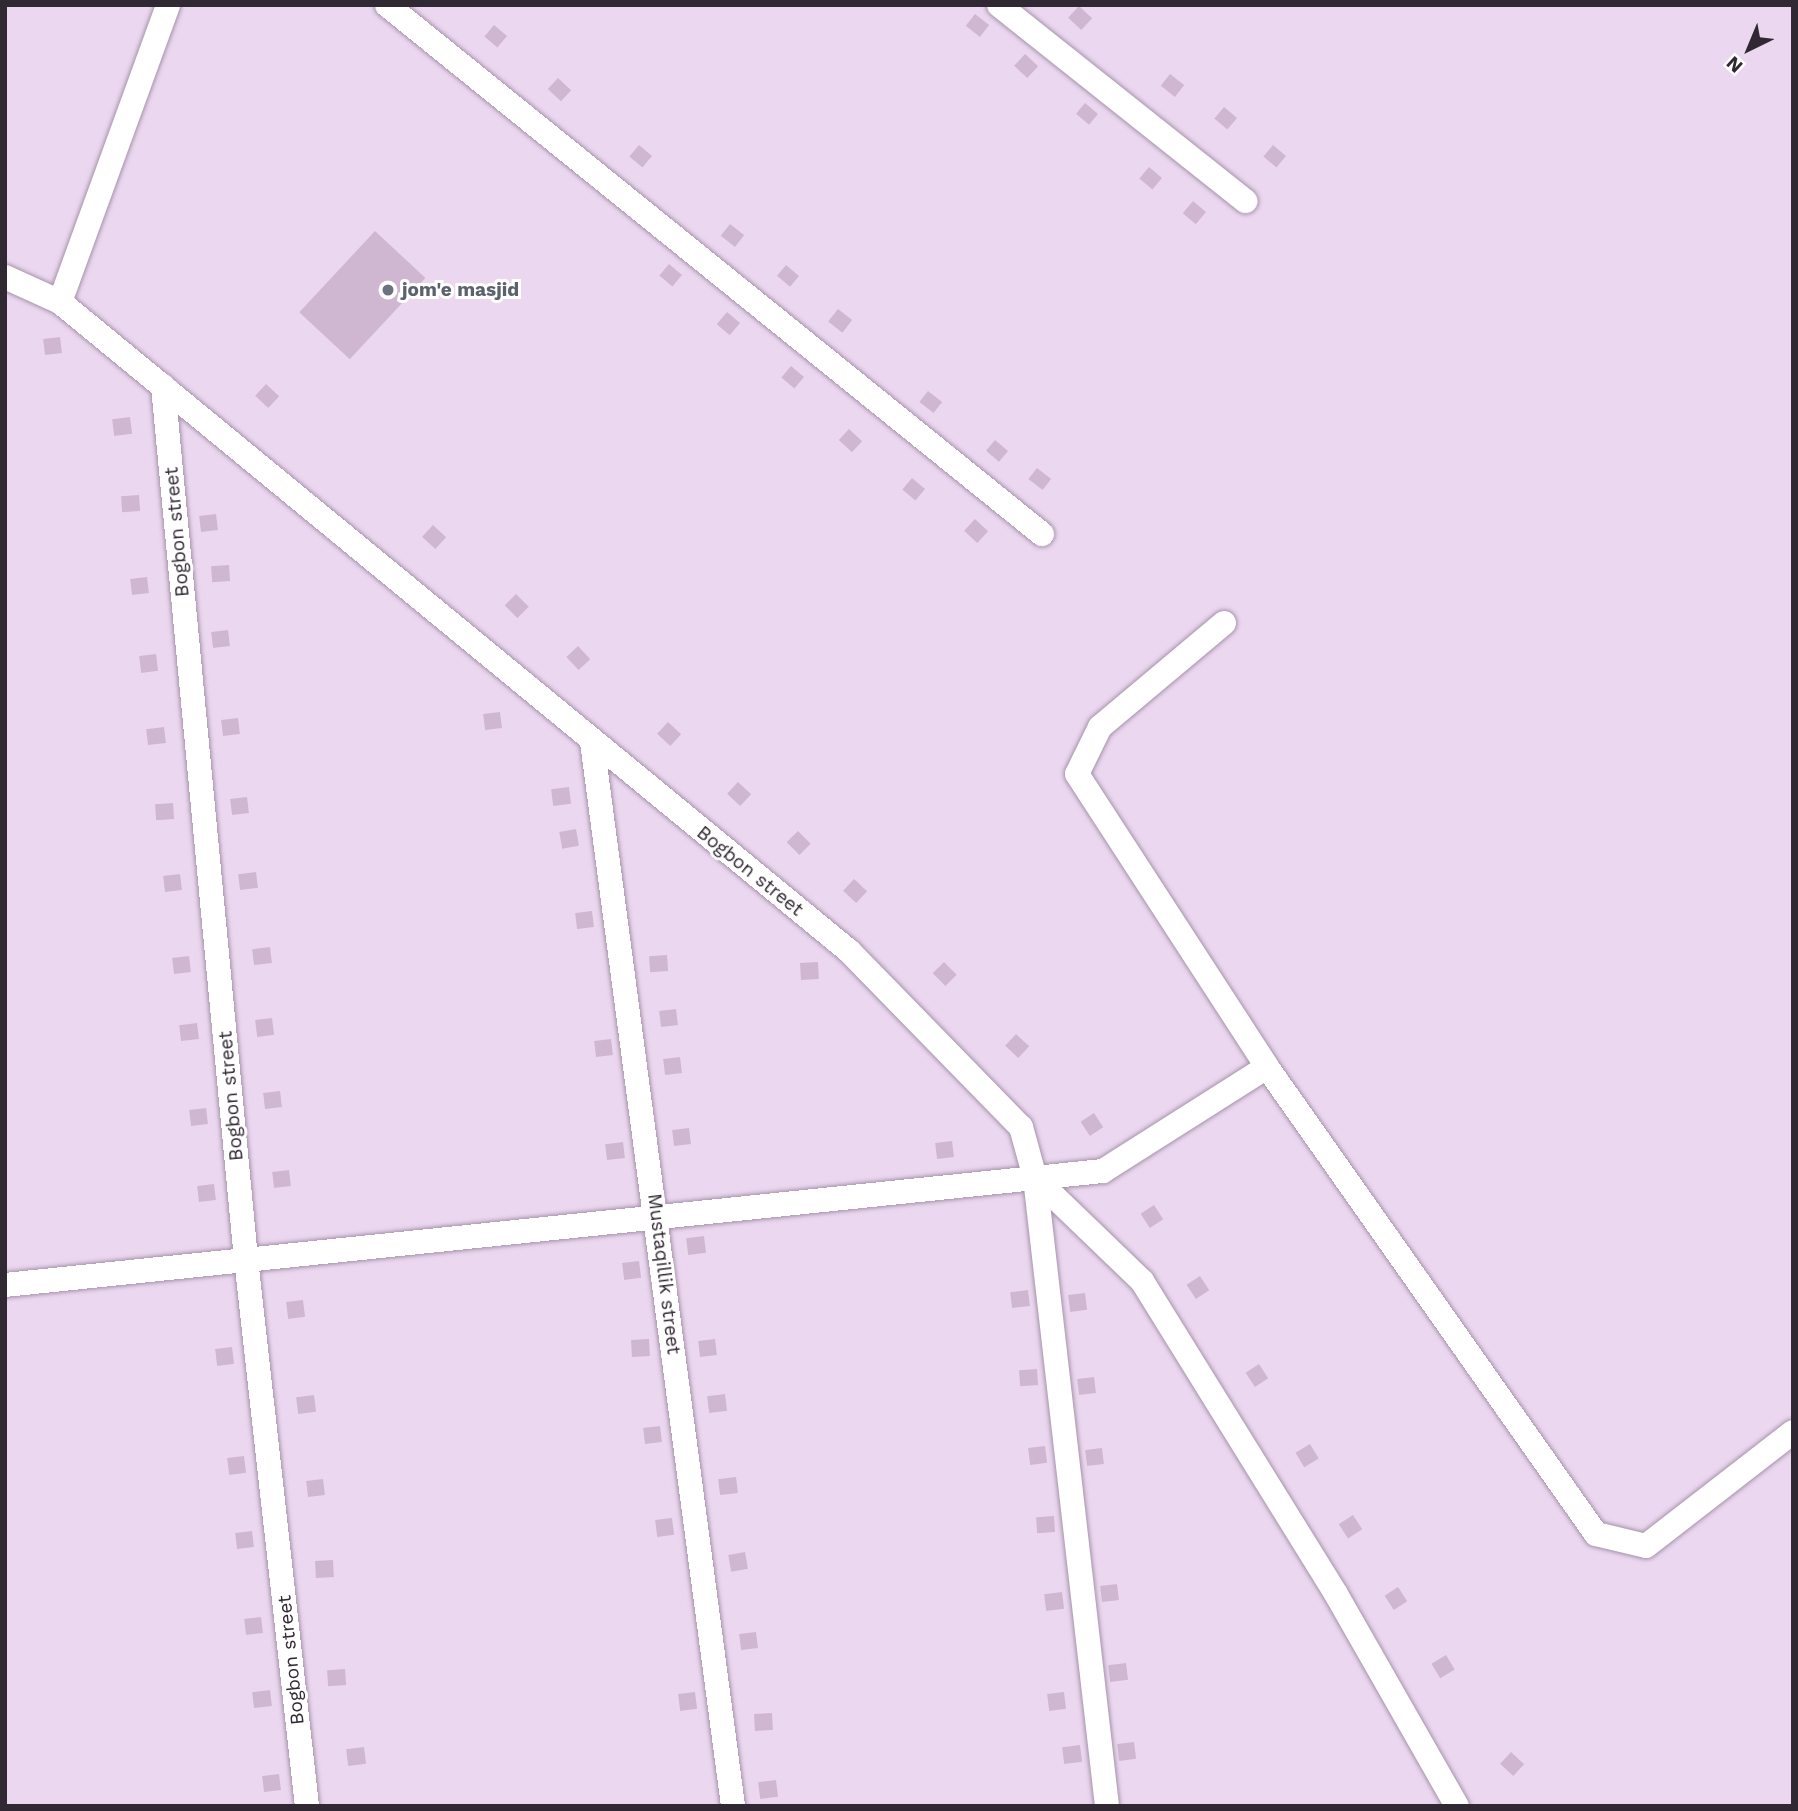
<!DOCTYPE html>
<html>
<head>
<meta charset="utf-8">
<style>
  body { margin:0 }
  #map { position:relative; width:1798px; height:1811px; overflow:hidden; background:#ebd8f0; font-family:"Work Sans",sans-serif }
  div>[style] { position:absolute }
  .building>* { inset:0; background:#d0b7d1; transform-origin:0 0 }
  .roads { filter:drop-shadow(0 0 2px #a693aa) drop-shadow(0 0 2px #a693aa) }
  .minor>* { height:24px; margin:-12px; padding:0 12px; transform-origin:12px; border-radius:12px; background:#fff }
  .dots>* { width:19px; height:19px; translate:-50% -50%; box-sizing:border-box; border:4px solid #fff; border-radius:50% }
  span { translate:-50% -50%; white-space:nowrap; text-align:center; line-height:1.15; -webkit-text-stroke:6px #fff; paint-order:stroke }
  .worship-label { font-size:19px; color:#5b616d; font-weight:700 }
  .left { translate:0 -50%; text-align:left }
  .street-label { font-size:19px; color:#302832 }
  .frame { position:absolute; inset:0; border:7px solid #302832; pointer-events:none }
  .north { position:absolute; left:1714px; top:14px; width:70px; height:70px; -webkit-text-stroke:5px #fff; paint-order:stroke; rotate:223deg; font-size:19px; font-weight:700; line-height:28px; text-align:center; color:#302832 }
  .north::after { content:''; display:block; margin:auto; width:24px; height:32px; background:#302832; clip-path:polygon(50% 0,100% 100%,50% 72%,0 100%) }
</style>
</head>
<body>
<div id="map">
  <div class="building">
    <i style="left:1079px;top:6px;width:18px;height:16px;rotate:43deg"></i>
    <i style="left:975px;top:14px;width:18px;height:15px;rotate:38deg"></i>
    <i style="left:494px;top:25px;width:17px;height:15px;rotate:40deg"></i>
    <i style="left:1025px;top:54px;width:18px;height:16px;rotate:43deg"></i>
    <i style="left:1170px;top:74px;width:18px;height:15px;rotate:38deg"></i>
    <i style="left:558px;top:78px;width:18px;height:15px;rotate:43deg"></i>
    <i style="left:1085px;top:103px;width:17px;height:14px;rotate:40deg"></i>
    <i style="left:1224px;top:107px;width:17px;height:15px;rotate:40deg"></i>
    <i style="left:639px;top:145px;width:17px;height:15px;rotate:40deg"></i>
    <i style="left:1273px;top:145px;width:17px;height:15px;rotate:40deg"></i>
    <i style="left:1149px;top:167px;width:17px;height:15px;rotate:40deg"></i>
    <i style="left:1193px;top:201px;width:17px;height:16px;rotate:40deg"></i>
    <i style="left:730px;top:224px;width:18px;height:15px;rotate:38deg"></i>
    <i style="left:375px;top:231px;width:69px;height:111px;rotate:43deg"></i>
    <i style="left:669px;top:264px;width:17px;height:15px;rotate:40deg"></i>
    <i style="left:786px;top:265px;width:17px;height:14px;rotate:40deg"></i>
    <i style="left:838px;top:309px;width:18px;height:16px;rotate:38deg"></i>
    <i style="left:727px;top:312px;width:17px;height:16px;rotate:40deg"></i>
    <i style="left:60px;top:337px;width:16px;height:17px;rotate:83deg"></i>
    <i style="left:791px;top:366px;width:17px;height:15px;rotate:40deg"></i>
    <i style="left:266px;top:384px;width:18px;height:16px;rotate:43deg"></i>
    <i style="left:928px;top:391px;width:18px;height:14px;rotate:38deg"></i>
    <i style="left:130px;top:417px;width:17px;height:18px;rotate:83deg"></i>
    <i style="left:849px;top:429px;width:18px;height:15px;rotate:43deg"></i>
    <i style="left:995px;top:440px;width:17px;height:14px;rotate:40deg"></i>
    <i style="left:1037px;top:468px;width:18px;height:14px;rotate:38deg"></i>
    <i style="left:912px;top:478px;width:17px;height:15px;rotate:40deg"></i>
    <i style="left:139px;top:495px;width:16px;height:18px;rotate:86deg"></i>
    <i style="left:216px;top:514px;width:16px;height:17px;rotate:83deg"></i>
    <i style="left:975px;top:519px;width:18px;height:16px;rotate:43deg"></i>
    <i style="left:433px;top:525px;width:18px;height:16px;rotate:43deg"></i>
    <i style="left:229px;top:565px;width:16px;height:18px;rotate:86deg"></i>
    <i style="left:147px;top:577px;width:16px;height:17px;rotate:83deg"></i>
    <i style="left:516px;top:594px;width:18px;height:16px;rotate:45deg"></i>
    <i style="left:228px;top:630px;width:16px;height:17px;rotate:83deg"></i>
    <i style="left:578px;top:646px;width:18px;height:16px;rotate:47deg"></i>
    <i style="left:156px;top:654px;width:17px;height:17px;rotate:83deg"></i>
    <i style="left:500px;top:712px;width:16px;height:17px;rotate:83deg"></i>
    <i style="left:238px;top:718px;width:16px;height:17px;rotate:83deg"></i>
    <i style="left:668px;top:722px;width:18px;height:16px;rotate:43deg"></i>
    <i style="left:164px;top:727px;width:16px;height:18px;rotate:83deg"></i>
    <i style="left:738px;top:782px;width:18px;height:16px;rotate:43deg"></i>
    <i style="left:569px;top:787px;width:17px;height:18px;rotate:83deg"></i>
    <i style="left:247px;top:797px;width:16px;height:17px;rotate:83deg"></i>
    <i style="left:173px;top:803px;width:16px;height:18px;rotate:86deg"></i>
    <i style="left:576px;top:829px;width:17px;height:17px;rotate:80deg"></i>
    <i style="left:798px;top:831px;width:18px;height:16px;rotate:45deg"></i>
    <i style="left:256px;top:872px;width:16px;height:18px;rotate:83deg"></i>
    <i style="left:180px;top:874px;width:16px;height:17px;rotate:83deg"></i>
    <i style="left:854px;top:879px;width:18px;height:16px;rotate:43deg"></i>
    <i style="left:592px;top:911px;width:16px;height:17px;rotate:83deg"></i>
    <i style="left:270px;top:947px;width:16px;height:18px;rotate:83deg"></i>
    <i style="left:667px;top:955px;width:16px;height:18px;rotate:86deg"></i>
    <i style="left:189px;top:956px;width:16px;height:17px;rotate:83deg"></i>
    <i style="left:818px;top:962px;width:17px;height:18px;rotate:87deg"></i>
    <i style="left:944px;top:962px;width:18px;height:16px;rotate:45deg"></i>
    <i style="left:676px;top:1009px;width:16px;height:17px;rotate:83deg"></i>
    <i style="left:272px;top:1018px;width:17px;height:17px;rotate:83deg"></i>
    <i style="left:197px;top:1023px;width:16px;height:18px;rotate:83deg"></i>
    <i style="left:1016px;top:1034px;width:18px;height:16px;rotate:43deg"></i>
    <i style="left:611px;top:1039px;width:16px;height:17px;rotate:83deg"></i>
    <i style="left:680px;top:1057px;width:16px;height:17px;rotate:83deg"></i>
    <i style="left:280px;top:1091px;width:16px;height:17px;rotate:83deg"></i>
    <i style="left:206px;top:1108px;width:16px;height:17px;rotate:83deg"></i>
    <i style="left:1094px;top:1113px;width:17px;height:16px;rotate:57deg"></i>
    <i style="left:689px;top:1128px;width:16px;height:17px;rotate:83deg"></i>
    <i style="left:952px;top:1141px;width:16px;height:17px;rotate:83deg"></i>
    <i style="left:623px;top:1142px;width:16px;height:18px;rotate:83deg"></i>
    <i style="left:289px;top:1170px;width:16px;height:17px;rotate:83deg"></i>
    <i style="left:214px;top:1184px;width:16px;height:17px;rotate:83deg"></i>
    <i style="left:1154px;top:1205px;width:17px;height:16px;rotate:57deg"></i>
    <i style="left:704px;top:1236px;width:17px;height:18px;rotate:83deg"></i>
    <i style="left:639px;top:1261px;width:17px;height:17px;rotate:83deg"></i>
    <i style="left:1200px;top:1276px;width:17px;height:16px;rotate:57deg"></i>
    <i style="left:1028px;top:1290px;width:16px;height:18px;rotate:83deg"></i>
    <i style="left:1085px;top:1293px;width:17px;height:17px;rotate:83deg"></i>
    <i style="left:303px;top:1300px;width:17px;height:17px;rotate:83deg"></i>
    <i style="left:649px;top:1339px;width:17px;height:18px;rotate:87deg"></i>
    <i style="left:715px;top:1339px;width:16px;height:17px;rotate:83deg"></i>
    <i style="left:232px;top:1347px;width:17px;height:17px;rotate:83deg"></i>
    <i style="left:1259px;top:1364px;width:17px;height:16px;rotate:57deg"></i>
    <i style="left:1037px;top:1369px;width:16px;height:18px;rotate:86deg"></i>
    <i style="left:1094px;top:1377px;width:16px;height:17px;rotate:83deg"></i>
    <i style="left:725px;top:1394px;width:17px;height:18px;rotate:83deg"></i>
    <i style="left:314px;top:1395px;width:17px;height:18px;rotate:83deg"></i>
    <i style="left:660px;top:1426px;width:16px;height:17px;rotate:83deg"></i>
    <i style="left:1310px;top:1444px;width:17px;height:17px;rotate:59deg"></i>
    <i style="left:1045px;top:1446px;width:17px;height:17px;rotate:83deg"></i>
    <i style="left:1102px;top:1448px;width:16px;height:17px;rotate:83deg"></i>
    <i style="left:244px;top:1456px;width:17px;height:17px;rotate:83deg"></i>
    <i style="left:736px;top:1477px;width:16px;height:18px;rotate:83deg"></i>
    <i style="left:323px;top:1479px;width:16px;height:17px;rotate:83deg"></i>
    <i style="left:1353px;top:1515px;width:17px;height:17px;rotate:57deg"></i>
    <i style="left:1054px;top:1516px;width:16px;height:18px;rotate:86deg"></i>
    <i style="left:672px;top:1518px;width:17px;height:17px;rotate:83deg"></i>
    <i style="left:252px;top:1531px;width:16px;height:17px;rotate:83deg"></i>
    <i style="left:745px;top:1552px;width:17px;height:17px;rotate:80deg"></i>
    <i style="left:333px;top:1560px;width:17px;height:18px;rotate:87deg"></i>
    <i style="left:1117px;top:1584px;width:16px;height:17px;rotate:83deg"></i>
    <i style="left:1398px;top:1587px;width:17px;height:16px;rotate:57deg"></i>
    <i style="left:1062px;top:1592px;width:17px;height:18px;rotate:83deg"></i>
    <i style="left:261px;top:1617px;width:16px;height:17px;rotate:83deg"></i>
    <i style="left:756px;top:1632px;width:16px;height:17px;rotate:83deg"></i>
    <i style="left:1446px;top:1655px;width:17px;height:17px;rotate:59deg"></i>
    <i style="left:1126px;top:1663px;width:17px;height:18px;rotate:83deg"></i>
    <i style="left:345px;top:1669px;width:16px;height:18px;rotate:86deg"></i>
    <i style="left:270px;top:1690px;width:16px;height:18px;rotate:83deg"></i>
    <i style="left:695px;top:1692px;width:17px;height:17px;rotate:83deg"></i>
    <i style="left:1064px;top:1692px;width:17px;height:17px;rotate:83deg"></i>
    <i style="left:772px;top:1713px;width:17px;height:18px;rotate:87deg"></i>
    <i style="left:1134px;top:1742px;width:17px;height:17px;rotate:83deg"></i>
    <i style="left:1080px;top:1745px;width:17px;height:18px;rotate:83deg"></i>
    <i style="left:364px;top:1747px;width:17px;height:18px;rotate:83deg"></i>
    <i style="left:1511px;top:1752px;width:18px;height:16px;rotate:43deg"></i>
    <i style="left:279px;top:1774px;width:16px;height:17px;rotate:83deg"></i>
    <i style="left:776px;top:1780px;width:17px;height:18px;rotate:83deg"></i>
  </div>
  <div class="roads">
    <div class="minor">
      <i style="left:387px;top:5px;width:842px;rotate:38.93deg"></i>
      <i style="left:999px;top:5px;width:315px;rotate:38.5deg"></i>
      <i style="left:5px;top:277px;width:60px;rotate:24.4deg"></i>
      <i style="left:60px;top:302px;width:1022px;rotate:39.44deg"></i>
      <i style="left:849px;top:951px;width:246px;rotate:45.7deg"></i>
      <i style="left:1021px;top:1127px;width:53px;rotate:74.6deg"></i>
      <i style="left:1035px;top:1178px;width:632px;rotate:83.46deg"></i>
      <i style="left:60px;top:302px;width:316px;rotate:-70deg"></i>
      <i style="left:163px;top:386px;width:877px;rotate:84.57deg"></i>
      <i style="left:246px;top:1259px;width:550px;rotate:83.64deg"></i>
      <i style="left:1224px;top:623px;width:162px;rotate:140deg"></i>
      <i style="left:1100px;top:727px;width:52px;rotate:116.1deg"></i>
      <i style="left:1077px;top:774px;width:349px;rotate:57deg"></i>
      <i style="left:1267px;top:1067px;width:571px;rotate:54.84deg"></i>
      <i style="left:1596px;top:1534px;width:51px;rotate:13.5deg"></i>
      <i style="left:1646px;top:1546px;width:186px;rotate:-37.8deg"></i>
      <i style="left:592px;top:742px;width:1073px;rotate:82.45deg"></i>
      <i style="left:1035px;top:1178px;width:149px;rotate:43.9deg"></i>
      <i style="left:1142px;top:1281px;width:368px;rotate:58.2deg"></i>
      <i style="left:1336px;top:1594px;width:244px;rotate:60.3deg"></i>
      <i style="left:5px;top:1285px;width:1104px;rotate:-5.93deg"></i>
      <i style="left:1103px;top:1171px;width:194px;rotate:-32.4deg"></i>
    </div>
  </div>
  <div class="dots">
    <i style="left:388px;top:290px;background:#6b7280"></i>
  </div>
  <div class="worship-label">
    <span class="left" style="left:402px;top:290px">jom'e masjid</span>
  </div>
  <div class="street-label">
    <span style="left:177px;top:532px;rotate:-95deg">Bogbon street</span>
    <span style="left:750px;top:871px;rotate:39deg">Bogbon street</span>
    <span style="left:231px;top:1096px;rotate:-95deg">Bogbon street</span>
    <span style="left:664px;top:1274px;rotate:83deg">Mustaqillik street</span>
    <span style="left:291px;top:1660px;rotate:-96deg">Bogbon street</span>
  </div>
  <div class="frame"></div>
  <div class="north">N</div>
</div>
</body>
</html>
